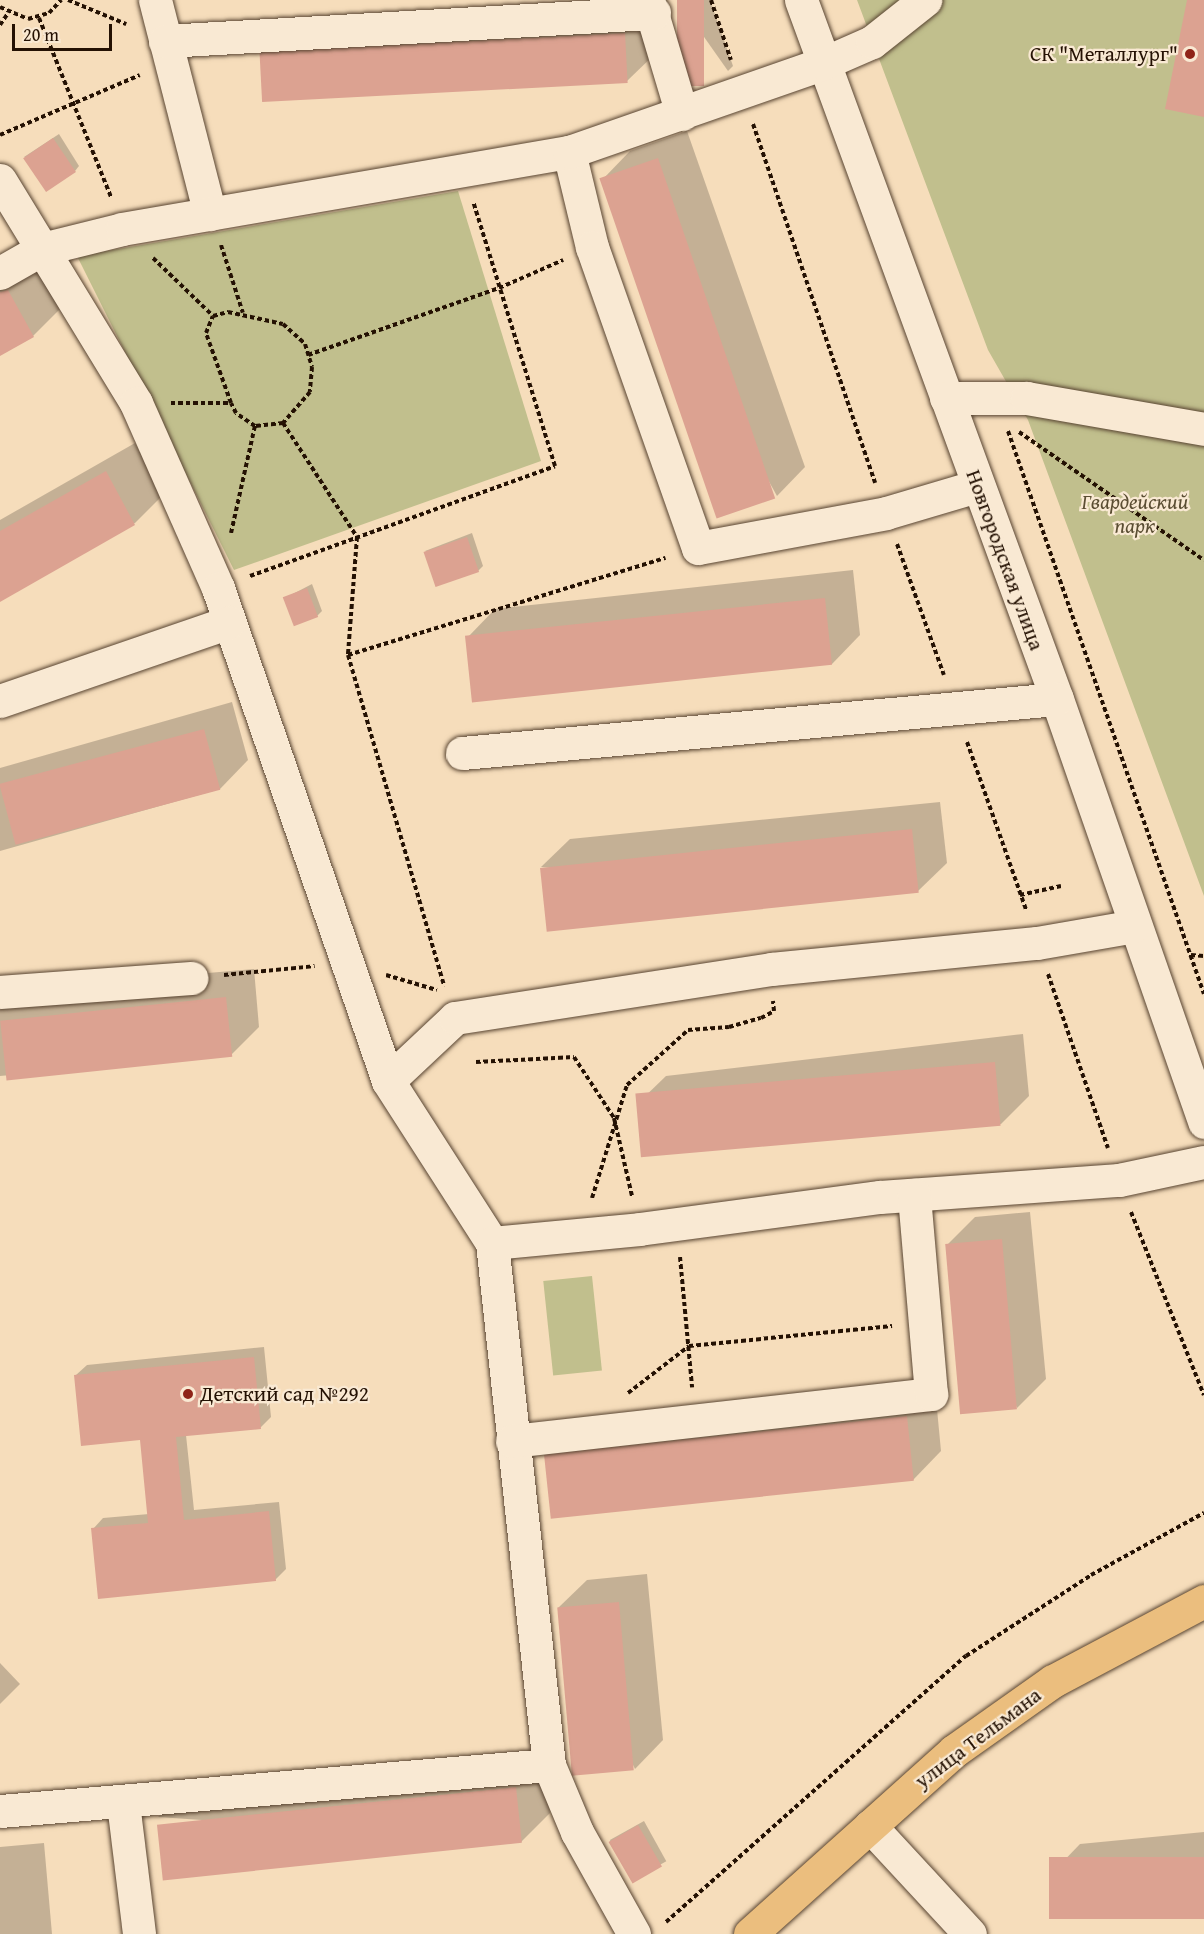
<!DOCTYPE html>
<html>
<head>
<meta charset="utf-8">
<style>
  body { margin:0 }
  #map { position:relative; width:1204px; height:1934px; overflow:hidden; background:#f6ddbb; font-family:"Gentium Book Plus",serif }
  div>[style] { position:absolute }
  .green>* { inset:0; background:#c1bf8d; transform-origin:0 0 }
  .shadow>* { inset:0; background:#0003; transform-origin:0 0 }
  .building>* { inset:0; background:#dca291; transform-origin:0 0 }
  .path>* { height:4px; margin-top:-2px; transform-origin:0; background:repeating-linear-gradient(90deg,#241103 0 4.5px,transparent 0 7.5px) }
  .roads { filter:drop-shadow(0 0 2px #584431) drop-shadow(0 0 2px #584431) }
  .minor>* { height:33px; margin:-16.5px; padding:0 16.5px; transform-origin:16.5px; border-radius:16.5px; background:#f9e9d3 }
  .major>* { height:33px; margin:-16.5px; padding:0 16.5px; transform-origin:16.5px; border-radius:16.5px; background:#ebbe7e }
  .dots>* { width:16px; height:16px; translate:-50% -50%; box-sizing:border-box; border:3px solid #f9e9d3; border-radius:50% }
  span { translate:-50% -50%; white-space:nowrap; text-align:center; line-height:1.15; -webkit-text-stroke:4.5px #f9e9d3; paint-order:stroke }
  .poi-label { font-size:21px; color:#241103 }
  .right { translate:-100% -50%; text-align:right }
  .left { translate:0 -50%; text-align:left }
  .park-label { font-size:21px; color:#5b4e33; font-style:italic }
  .street-label { font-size:21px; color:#241103 }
  .scale { position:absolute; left:12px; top:24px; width:100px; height:27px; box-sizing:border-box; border:3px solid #241103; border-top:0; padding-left:8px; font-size:18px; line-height:21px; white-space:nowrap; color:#241103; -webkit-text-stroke:4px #f9e9d3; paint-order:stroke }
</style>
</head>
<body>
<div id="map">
  <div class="green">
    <i style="clip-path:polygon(857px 0,1204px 0,1204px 896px,1028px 420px,988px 350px)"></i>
    <i style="clip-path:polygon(458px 191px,541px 461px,234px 570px,77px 256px)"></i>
    <i style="left:592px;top:1276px;width:95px;height:49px;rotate:84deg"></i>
  </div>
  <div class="shadow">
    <i style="clip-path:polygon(678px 0,710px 0,733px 66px,728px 71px)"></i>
    <i style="clip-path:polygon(653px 6px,656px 53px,627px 81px,262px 55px,290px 26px)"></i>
    <i style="clip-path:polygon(687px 131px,805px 467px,777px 496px,602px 180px,630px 151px)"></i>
    <i style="clip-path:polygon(59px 134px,79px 166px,75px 171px,24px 157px)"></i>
    <i style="clip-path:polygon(37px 262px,62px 307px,33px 336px,0 354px,0 280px)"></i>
    <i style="clip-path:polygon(135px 443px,163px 495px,135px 523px,0 600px,0 520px)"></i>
    <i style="clip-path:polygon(472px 533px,483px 566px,478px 571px,425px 551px)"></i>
    <i style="clip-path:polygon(853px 570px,860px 635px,832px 664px,467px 638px,495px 609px)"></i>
    <i style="clip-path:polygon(312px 584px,322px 611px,317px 616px,285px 598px)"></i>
    <i style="clip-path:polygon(232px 702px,248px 760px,220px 789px,0 851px,0 768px)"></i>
    <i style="clip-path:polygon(940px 802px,947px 863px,918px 891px,541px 867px,570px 839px)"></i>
    <i style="clip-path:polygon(254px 969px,259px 1027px,231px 1055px,0 1076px,0 991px)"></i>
    <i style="clip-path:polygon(1023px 1034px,1029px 1096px,1001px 1124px,637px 1104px,666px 1076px)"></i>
    <i style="clip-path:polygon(1030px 1212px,1046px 1379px,1017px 1408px,947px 1245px,975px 1217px)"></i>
    <i style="clip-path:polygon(264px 1347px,271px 1417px,261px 1427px,186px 1435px,194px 1510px,279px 1502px,286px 1569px,275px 1580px,93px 1529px,103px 1518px,149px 1514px,141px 1438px,76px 1375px,87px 1365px)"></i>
    <i style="clip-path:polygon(935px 1388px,941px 1451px,913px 1480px,545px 1457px,574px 1428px)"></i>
    <i style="clip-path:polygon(647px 1574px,663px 1740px,635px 1769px,558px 1608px,587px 1580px)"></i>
    <i style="clip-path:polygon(0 1663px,20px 1684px,0 1704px)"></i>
    <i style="clip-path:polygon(544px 1759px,550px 1813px,521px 1842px,158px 1817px,186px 1789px)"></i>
    <i style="left:644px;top:1821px;width:46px;height:39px;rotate:61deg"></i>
    <i style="clip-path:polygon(1204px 1832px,1204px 1917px,1052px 1873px,1080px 1844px)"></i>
    <i style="clip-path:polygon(44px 1843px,52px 1934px,0 1934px,0 1847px)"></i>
  </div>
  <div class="building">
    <i style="left:677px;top:0;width:27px;height:86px"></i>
    <i style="clip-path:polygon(1187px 0,1204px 0,1204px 117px,1165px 109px)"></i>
    <i style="left:625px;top:33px;width:50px;height:366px;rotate:87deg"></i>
    <i style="left:53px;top:138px;width:41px;height:36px;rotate:56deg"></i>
    <i style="left:658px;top:158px;width:360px;height:62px;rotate:71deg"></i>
    <i style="clip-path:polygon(8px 290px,34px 337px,0 356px,0 292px)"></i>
    <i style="clip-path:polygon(106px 471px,135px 525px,0 602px,0 531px)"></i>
    <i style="left:467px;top:537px;width:37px;height:46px;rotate:71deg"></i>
    <i style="left:307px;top:588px;width:31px;height:26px;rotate:69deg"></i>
    <i style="left:825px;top:598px;width:67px;height:362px;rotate:84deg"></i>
    <i style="left:204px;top:729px;width:63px;height:212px;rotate:75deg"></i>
    <i style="left:912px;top:829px;width:64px;height:374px;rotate:84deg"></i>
    <i style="left:226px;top:997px;width:60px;height:227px;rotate:84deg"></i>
    <i style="left:995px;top:1062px;width:64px;height:361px;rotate:85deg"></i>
    <i style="left:1002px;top:1239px;width:171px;height:57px;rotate:85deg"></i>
    <i style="clip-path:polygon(254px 1357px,261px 1429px,176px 1437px,184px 1520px,269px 1511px,276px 1581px,98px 1599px,91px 1528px,148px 1523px,140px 1440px,81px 1446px,74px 1375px)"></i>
    <i style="left:907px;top:1416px;width:65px;height:365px;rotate:84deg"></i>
    <i style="left:619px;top:1602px;width:169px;height:62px;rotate:85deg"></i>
    <i style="left:516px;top:1787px;width:56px;height:361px;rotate:84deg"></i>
    <i style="left:638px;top:1825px;width:48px;height:34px;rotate:60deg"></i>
    <i style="left:1204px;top:1857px;width:62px;height:155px;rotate:90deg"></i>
  </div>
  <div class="path">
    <i style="left:68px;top:0;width:63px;rotate:22.5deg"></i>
    <i style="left:711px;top:0;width:63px;rotate:71.6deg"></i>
    <i style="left:0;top:7px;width:30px;rotate:23deg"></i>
    <i style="left:28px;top:19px;width:22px;rotate:-16deg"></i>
    <i style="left:49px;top:13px;width:18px;rotate:-47deg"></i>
    <i style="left:39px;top:18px;width:193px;rotate:68.1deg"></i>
    <i style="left:0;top:25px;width:14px;rotate:-56deg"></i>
    <i style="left:753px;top:124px;width:379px;rotate:71.2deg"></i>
    <i style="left:0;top:135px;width:152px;rotate:-23.2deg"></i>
    <i style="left:221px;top:245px;width:71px;rotate:72.1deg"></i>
    <i style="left:153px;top:258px;width:83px;rotate:44deg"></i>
    <i style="left:228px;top:312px;width:56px;rotate:12.3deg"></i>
    <i style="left:283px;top:324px;width:30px;rotate:42deg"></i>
    <i style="left:305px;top:344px;width:24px;rotate:73deg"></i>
    <i style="left:312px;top:367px;width:25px;rotate:95deg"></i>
    <i style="left:310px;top:392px;width:41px;rotate:131.1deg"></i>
    <i style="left:283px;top:423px;width:28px;rotate:174deg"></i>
    <i style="left:255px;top:426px;width:23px;rotate:-146deg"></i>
    <i style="left:236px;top:413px;width:11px;rotate:-117deg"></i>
    <i style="left:231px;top:403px;width:74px;rotate:-109.7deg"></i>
    <i style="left:206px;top:333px;width:18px;rotate:-68deg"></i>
    <i style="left:213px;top:316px;width:16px;rotate:-15deg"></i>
    <i style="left:308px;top:355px;width:202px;rotate:-19.3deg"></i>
    <i style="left:499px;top:288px;width:70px;rotate:-23.6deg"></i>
    <i style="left:171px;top:403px;width:60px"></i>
    <i style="left:283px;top:423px;width:136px;rotate:57deg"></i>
    <i style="left:357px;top:537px;width:118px;rotate:94.4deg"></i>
    <i style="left:348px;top:655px;width:345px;rotate:73.8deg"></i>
    <i style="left:1008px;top:431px;width:596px;rotate:70.81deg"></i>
    <i style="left:1019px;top:432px;width:225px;rotate:34.7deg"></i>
    <i style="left:231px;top:533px;width:110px;rotate:-77.4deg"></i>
    <i style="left:897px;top:544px;width:139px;rotate:70.3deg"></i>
    <i style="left:250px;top:576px;width:324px;rotate:-19.8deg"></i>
    <i style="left:555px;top:466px;width:277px;rotate:-107.2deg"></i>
    <i style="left:348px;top:655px;width:332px;rotate:-17deg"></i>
    <i style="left:967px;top:742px;width:178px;rotate:70.6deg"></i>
    <i style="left:1020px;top:895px;width:42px;rotate:-12.4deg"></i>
    <i style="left:1191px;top:955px;width:13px;rotate:4deg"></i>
    <i style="left:1048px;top:974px;width:184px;rotate:71deg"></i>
    <i style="left:224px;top:975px;width:91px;rotate:-5.6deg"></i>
    <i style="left:386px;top:975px;width:53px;rotate:16.4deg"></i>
    <i style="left:476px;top:1062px;width:98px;rotate:-2.9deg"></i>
    <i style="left:574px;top:1057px;width:73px;rotate:56.7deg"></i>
    <i style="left:614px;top:1118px;width:80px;rotate:77deg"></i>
    <i style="left:592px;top:1198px;width:118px;rotate:-72.8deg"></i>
    <i style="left:627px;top:1085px;width:82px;rotate:-42deg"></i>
    <i style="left:688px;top:1030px;width:41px;rotate:-4.2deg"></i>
    <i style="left:729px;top:1027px;width:33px;rotate:-16deg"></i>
    <i style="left:761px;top:1018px;width:15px;rotate:-28deg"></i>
    <i style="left:774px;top:1011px;width:10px;rotate:-96deg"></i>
    <i style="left:1131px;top:1212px;width:197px;rotate:68.3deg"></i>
    <i style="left:680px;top:1257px;width:131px;rotate:84.7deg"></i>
    <i style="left:628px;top:1393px;width:77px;rotate:-37.6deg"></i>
    <i style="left:689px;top:1346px;width:204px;rotate:-5.6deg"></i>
    <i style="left:666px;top:1922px;width:401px;rotate:-41.6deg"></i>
    <i style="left:966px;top:1656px;width:149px;rotate:-32.9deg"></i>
    <i style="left:1091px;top:1575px;width:129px;rotate:-28.8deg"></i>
  </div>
  <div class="roads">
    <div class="minor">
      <i style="left:155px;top:0;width:221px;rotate:75.6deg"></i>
      <i style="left:648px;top:0;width:119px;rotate:73.4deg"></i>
      <i style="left:801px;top:0;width:744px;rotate:69.89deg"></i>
      <i style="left:1057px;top:699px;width:448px;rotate:70.8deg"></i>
      <i style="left:165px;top:41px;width:490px;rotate:-3.3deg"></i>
      <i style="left:569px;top:152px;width:98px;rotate:76.4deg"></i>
      <i style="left:592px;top:247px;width:319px;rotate:70.6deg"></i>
      <i style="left:698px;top:548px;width:191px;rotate:-10.5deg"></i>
      <i style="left:886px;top:513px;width:95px;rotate:-16.5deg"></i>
      <i style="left:0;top:180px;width:261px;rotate:58.6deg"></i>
      <i style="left:136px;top:403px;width:202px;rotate:66.1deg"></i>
      <i style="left:218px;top:588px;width:521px;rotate:70.97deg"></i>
      <i style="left:388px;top:1081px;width:193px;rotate:57.3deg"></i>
      <i style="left:492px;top:1243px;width:525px;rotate:83.77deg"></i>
      <i style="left:549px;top:1765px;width:73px;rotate:67.3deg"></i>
      <i style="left:577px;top:1832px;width:117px;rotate:60.8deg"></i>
      <i style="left:0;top:273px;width:48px;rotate:-29.7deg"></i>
      <i style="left:42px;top:249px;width:82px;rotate:-14deg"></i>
      <i style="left:122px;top:229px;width:454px;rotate:-9.8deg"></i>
      <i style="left:569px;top:152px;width:270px;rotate:-19.2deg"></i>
      <i style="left:824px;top:63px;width:52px;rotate:-23.6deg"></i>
      <i style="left:872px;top:42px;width:68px;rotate:-38.4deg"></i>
      <i style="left:946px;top:398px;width:81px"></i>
      <i style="left:1027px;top:398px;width:180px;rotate:9.9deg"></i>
      <i style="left:0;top:701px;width:242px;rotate:-19deg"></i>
      <i style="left:462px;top:753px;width:597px;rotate:-5.19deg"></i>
      <i style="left:0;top:992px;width:192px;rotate:-4.2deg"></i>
      <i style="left:388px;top:1081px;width:92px;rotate:-43.2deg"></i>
      <i style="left:455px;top:1018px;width:320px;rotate:-8.8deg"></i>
      <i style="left:771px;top:969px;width:267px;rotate:-5.6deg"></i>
      <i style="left:1037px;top:943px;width:98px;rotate:-9.9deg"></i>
      <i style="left:492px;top:1243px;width:148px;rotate:-5.4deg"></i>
      <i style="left:639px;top:1229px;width:243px;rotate:-7.6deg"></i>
      <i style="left:880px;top:1197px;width:240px;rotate:-4.1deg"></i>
      <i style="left:1119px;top:1180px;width:87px;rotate:-12deg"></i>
      <i style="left:512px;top:1441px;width:422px;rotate:-6.4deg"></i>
      <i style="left:931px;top:1394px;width:200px;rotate:-94.9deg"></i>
      <i style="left:123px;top:1803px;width:132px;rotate:83deg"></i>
      <i style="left:0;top:1811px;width:551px;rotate:-4.79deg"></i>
      <i style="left:870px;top:1826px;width:147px;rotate:47.2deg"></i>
    </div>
    <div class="major">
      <i style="left:750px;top:1934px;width:274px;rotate:-41.9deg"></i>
      <i style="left:954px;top:1751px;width:121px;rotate:-35.3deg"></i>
      <i style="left:1053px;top:1681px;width:171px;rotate:-27.9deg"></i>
    </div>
  </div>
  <div class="dots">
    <i style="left:1190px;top:54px;background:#8f2418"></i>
    <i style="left:188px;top:1394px;background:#8f2418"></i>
  </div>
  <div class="poi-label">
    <span class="right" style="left:1178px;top:54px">СК "Металлург"</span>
    <span class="left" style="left:200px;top:1394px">Детский сад №292</span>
  </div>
  <div class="park-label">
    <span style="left:1135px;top:514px">Гвардейский<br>парк</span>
  </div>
  <div class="street-label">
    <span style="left:1005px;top:560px;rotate:70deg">Новгородская улица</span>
    <span style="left:978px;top:1738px;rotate:-37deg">улица Тельмана</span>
  </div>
  <div class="scale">20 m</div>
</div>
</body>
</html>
